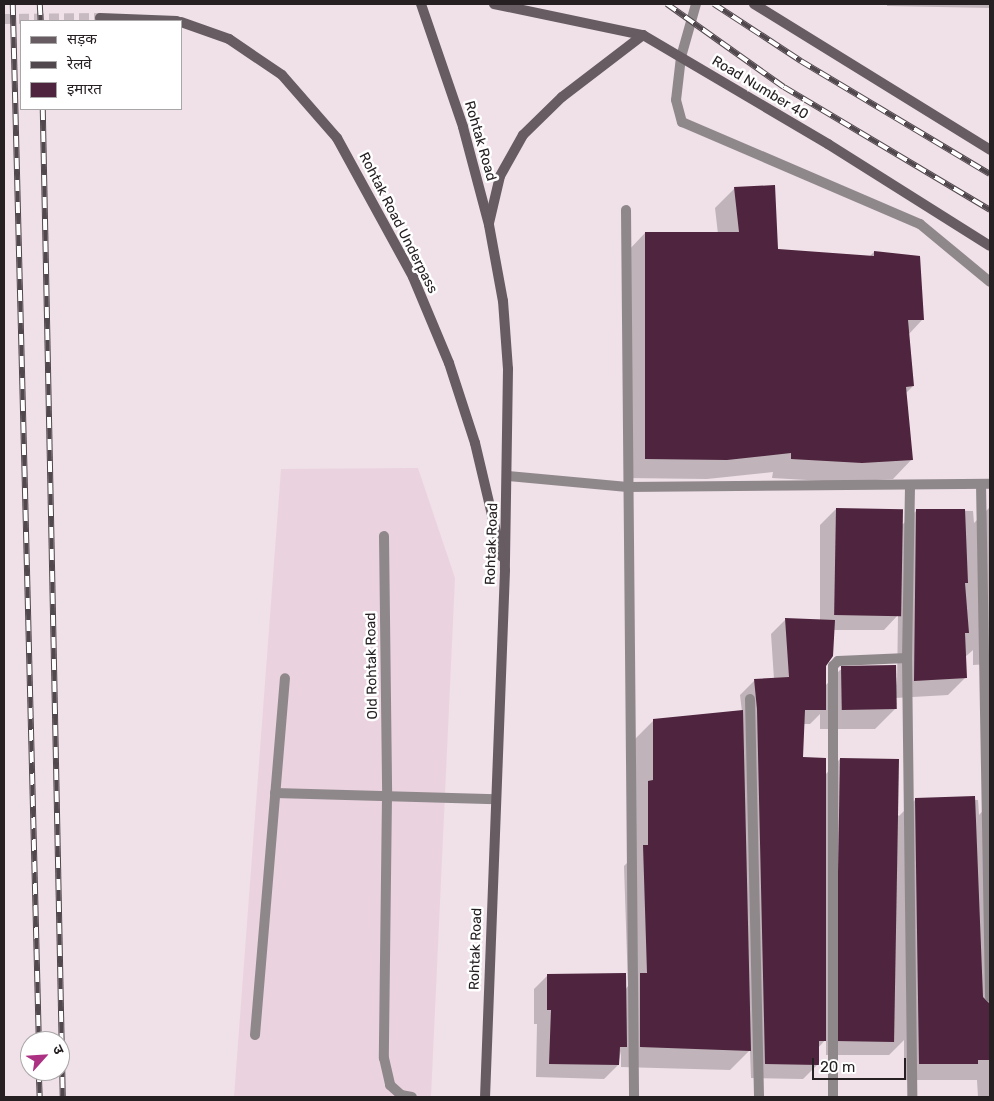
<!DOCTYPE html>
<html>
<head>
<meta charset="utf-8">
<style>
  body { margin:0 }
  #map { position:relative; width:994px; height:1101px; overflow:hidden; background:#f0e0e8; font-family:Rubik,"Noto Sans Devanagari",sans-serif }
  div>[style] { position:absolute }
  .built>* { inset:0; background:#ead2df }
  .shadow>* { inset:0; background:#0003 }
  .building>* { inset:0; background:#4e243e; transform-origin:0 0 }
  .secondary-tunnel>* { height:10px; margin-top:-5px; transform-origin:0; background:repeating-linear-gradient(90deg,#c8bac1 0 10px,transparent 0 15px) }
  .lane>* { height:10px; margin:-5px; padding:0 5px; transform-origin:5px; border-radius:5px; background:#8f888b }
  .street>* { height:10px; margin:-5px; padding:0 5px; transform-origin:5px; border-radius:5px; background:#8f888b }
  .secondary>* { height:10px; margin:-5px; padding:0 5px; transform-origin:5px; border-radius:5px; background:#665c61 }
  .rail>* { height:5.5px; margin-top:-2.75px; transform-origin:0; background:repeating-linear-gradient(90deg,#fff 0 11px,#50484c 0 22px); box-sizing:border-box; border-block:1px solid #50484c }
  span { translate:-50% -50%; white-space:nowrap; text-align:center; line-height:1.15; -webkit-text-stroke:5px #fff; paint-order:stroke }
  .street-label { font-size:14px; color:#262023 }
  .frame { position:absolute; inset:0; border:5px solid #262023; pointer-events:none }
  .legend { position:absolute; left:20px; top:20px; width:162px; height:90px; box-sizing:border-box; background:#fff; border:1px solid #a8a6a7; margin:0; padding:6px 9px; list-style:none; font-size:15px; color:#262023 }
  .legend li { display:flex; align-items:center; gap:10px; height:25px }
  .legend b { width:25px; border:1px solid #a8a6a7 }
  .north { position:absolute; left:20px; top:1031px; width:50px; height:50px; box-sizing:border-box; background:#fff; border:1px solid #a8a6a7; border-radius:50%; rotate:64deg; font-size:14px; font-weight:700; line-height:20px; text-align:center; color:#262023 }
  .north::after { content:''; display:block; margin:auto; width:18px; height:22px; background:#ad3183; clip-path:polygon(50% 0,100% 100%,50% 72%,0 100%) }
  .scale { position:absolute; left:812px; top:1058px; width:94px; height:22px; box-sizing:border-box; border:2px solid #262023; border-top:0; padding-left:6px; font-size:15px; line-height:18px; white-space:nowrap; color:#262023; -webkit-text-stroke:4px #fff; paint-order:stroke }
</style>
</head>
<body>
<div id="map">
  <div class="built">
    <i style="clip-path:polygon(418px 468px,455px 578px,431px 1097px,234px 1097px,281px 469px)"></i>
  </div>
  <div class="shadow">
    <i style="clip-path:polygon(887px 4px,990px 4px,990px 8px,887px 6px)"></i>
    <i style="clip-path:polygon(774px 187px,777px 250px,869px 257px,874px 252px,923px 319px,908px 335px,913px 386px,906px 393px,912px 459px,893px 479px,842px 482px,772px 478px,773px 472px,707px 479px,626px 478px,626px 253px,645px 233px,718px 234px,715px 208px,734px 189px)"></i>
    <i style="clip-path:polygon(evenodd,990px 507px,990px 664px,973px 665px,973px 650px,964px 658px,965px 678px,948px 695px,895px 698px,896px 708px,875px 729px,820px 729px,820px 714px,810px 724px,803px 724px,802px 759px,825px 775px,840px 759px,899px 816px,916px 799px,978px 800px,979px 815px,990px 803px,990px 1097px,978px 1097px,977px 1080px,904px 1080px,904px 1040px,889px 1055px,826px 1055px,826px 1039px,818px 1048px,817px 1065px,803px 1079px,751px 1078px,750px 1050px,730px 1070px,621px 1067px,621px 1051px,618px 1065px,604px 1079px,536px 1077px,537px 1024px,534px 1024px,534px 989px,548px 975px,625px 990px,628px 986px,624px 866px,629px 861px,634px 740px,654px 720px,742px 712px,740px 695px,754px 681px,774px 679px,771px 634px,785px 620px,820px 621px,820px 525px,836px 509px,901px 526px,917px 510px,973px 511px,974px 523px,990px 507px,898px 615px,897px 686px,895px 667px,840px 670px,825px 686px,825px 665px,834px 630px,884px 630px,898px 615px)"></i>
  </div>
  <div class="building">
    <i style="clip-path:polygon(775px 185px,778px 249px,874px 256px,874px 251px,920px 256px,924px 320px,908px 320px,914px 386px,906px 387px,913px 460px,862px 463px,791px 459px,791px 453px,727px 460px,645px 459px,645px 232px,739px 232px,734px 187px)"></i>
    <i style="left:836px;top:508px;width:67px;height:107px;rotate:1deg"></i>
    <i style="clip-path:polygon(916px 509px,965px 509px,968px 583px,965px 583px,969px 633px,965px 633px,967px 678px,914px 681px)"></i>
    <i style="clip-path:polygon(785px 618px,835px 620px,833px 656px,826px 666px,826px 710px,805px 710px,803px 757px,826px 758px,826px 1041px,819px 1041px,819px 1065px,765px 1064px,757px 709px,754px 679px,789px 677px)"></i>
    <i style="left:896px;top:665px;width:44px;height:55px;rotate:89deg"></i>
    <i style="clip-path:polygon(743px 710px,751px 1051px,640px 1047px,640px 973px,647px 973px,643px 845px,648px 845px,648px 781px,653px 780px,653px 719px)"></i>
    <i style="left:840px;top:758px;width:59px;height:283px;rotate:1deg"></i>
    <i style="clip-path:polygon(975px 796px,983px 997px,990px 1004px,990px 1060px,978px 1060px,978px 1064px,919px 1064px,915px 798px)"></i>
    <i style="clip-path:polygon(626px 973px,627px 1047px,620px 1047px,619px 1065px,549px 1064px,551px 1010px,547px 1010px,547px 974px)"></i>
  </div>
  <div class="secondary-tunnel">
    <i style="left:4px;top:19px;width:96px;rotate:-0.6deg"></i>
  </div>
  <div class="lane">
    <i style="left:384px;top:536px;width:260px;rotate:89.3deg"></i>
    <i style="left:387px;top:796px;width:262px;rotate:90.7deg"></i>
    <i style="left:384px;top:1058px;width:28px;rotate:77deg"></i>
    <i style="left:390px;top:1085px;width:15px;rotate:42deg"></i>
    <i style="left:401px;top:1095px;width:11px;rotate:10deg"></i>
    <i style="left:275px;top:793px;width:221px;rotate:1.6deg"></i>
    <i style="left:255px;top:1035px;width:358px;rotate:-85.2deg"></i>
  </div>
  <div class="street">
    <i style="left:696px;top:4px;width:55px;rotate:105.8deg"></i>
    <i style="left:681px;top:57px;width:43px;rotate:96.6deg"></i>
    <i style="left:676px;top:100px;width:23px;rotate:75deg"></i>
    <i style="left:682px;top:122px;width:259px;rotate:23.2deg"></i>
    <i style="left:920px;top:224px;width:91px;rotate:39.6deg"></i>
    <i style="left:626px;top:210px;width:887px;rotate:89.48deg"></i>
    <i style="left:508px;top:476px;width:120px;rotate:5.3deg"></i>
    <i style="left:627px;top:487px;width:363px;rotate:-0.5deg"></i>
    <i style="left:981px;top:484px;width:513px;rotate:88.99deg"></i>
    <i style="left:910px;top:487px;width:171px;rotate:91deg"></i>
    <i style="left:907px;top:658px;width:439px;rotate:89.3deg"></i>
    <i style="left:750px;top:699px;width:398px;rotate:88.7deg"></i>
    <i style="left:833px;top:1097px;width:431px;rotate:-90deg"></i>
    <i style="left:833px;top:666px;width:7px;rotate:-45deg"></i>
    <i style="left:838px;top:661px;width:69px;rotate:-2.5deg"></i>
  </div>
  <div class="secondary">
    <i style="left:421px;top:4px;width:130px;rotate:71.1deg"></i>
    <i style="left:463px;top:127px;width:101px;rotate:75.1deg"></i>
    <i style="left:489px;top:225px;width:77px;rotate:79.6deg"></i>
    <i style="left:503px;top:301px;width:68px;rotate:85.8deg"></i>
    <i style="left:508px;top:369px;width:201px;rotate:90.9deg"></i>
    <i style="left:505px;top:570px;width:527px;rotate:92.17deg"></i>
    <i style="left:494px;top:4px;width:152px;rotate:11.8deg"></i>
    <i style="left:643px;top:35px;width:215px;rotate:30.5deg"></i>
    <i style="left:828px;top:144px;width:191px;rotate:32.2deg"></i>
    <i style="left:754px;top:4px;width:278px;rotate:31.7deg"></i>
    <i style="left:100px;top:18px;width:77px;rotate:2.2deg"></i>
    <i style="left:181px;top:22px;width:51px;rotate:19.5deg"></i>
    <i style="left:229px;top:39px;width:64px;rotate:34.2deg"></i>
    <i style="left:282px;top:75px;width:84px;rotate:48.9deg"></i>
    <i style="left:337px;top:138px;width:158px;rotate:61.3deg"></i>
    <i style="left:413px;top:277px;width:93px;rotate:67.3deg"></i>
    <i style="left:449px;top:363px;width:84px;rotate:72deg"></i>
    <i style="left:475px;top:443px;width:117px;rotate:76.7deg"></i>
    <i style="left:489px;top:223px;width:48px;rotate:-76.8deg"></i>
    <i style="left:500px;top:176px;width:47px;rotate:-60.7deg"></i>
    <i style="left:523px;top:135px;width:54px;rotate:-44.3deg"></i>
    <i style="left:562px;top:97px;width:102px;rotate:-37.4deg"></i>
  </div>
  <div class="rail">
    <i style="left:13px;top:4px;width:1037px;rotate:88.56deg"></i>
    <i style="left:40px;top:4px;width:17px;rotate:87deg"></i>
    <i style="left:667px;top:4px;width:143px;rotate:35.4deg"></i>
    <i style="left:784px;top:87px;width:240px;rotate:30.8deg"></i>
    <i style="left:714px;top:4px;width:104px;rotate:33.2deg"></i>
    <i style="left:801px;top:61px;width:220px;rotate:30.9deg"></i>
    <i style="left:43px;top:109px;width:988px;rotate:88.84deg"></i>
    <i style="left:39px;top:1071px;width:26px;rotate:88deg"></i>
  </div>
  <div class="street-label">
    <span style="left:760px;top:88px;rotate:31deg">Road Number 40</span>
    <span style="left:480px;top:141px;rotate:74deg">Rohtak Road</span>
    <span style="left:398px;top:223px;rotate:63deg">Rohtak Road Underpass</span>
    <span style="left:492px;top:544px;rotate:-88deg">Rohtak Road</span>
    <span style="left:372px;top:666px;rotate:-91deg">Old Rohtak Road</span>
    <span style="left:476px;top:949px;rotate:-88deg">Rohtak Road</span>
  </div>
  <div class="frame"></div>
  <ul class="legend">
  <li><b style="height:6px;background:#665c61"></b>सड़क</li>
  <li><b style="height:6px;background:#50484c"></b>रेलवे</li>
  <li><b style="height:14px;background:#4e243e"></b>इमारत</li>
  </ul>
  <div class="north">उ</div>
  <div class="scale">20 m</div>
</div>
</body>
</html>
